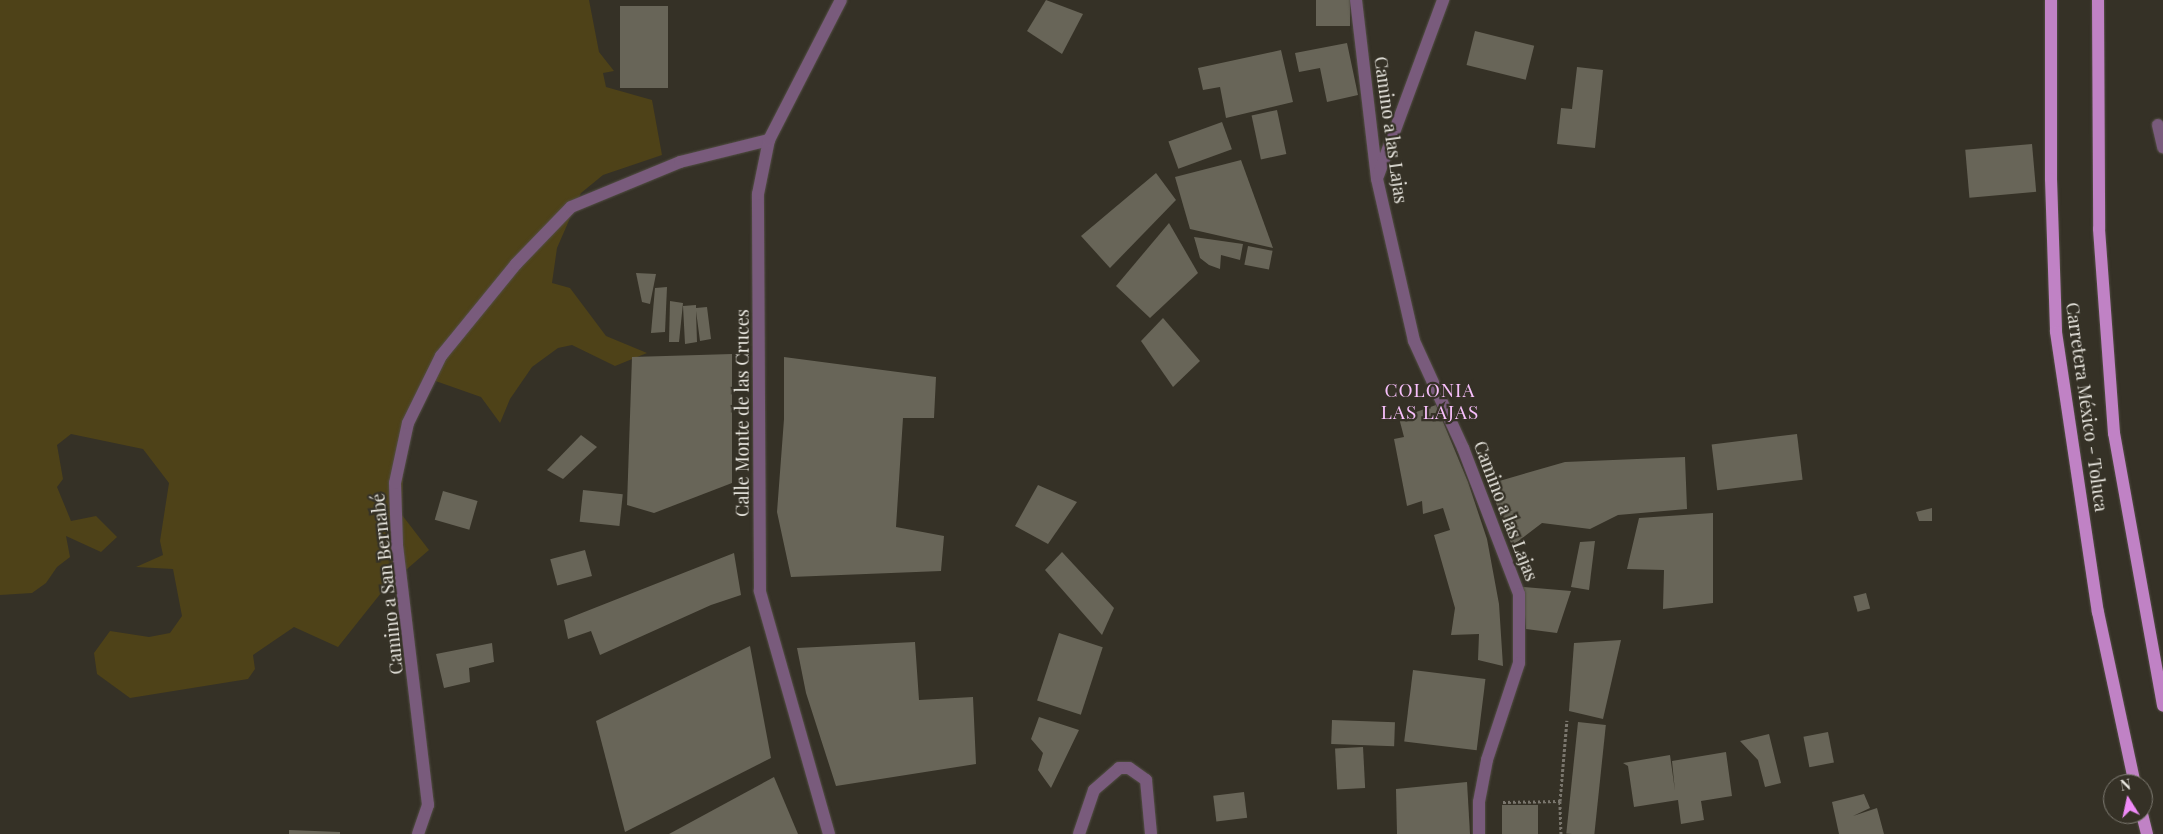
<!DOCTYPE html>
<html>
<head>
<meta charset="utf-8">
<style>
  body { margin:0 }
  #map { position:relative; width:2163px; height:834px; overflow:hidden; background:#353126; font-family:"Playfair Display",serif }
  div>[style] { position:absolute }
  .green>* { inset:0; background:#4e4218 }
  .building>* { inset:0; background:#686558; transform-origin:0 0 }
  .path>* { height:3px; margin-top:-1.5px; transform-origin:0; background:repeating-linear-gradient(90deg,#7a766d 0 2.5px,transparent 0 5px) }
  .roads { filter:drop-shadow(0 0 1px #524e44) drop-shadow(0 0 1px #524e44) }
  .minor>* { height:12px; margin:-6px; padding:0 6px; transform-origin:6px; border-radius:6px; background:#795b7c }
  .major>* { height:12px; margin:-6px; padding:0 6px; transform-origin:6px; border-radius:6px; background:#c082c5 }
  span { translate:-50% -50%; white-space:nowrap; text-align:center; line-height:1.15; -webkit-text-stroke:4.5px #353126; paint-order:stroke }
  .street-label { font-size:18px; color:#eae8e1 }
  .neighbourhood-label { font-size:19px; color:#f7bffb; letter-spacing:1px }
  .north { position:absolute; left:2103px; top:774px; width:50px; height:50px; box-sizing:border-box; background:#353126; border:1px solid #7d7a71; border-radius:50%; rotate:350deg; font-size:14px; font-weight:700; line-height:20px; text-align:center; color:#eae8e1 }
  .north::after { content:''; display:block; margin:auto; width:18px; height:22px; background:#ef8bf7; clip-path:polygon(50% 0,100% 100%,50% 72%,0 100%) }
</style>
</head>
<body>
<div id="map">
  <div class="green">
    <i style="clip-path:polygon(0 0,589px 0,599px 52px,614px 71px,603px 73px,606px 87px,652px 100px,662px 155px,603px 175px,581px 193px,557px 248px,552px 283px,570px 288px,606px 336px,647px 353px,615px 366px,572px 345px,558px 348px,532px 367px,510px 399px,500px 423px,481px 397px,427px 378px,404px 432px,402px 515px,429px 550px,385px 588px,338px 647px,294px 627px,253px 655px,255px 669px,248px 679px,130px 698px,97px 674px,94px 653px,110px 631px,149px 637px,170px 633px,182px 616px,173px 569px,136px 567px,163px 555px,160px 541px,169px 483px,143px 449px,71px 434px,57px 445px,63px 479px,57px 487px,71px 521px,96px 516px,117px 537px,101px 552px,66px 536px,70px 557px,57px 567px,46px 583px,32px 593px,0 595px)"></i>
  </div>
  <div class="building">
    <i style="clip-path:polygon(1046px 0,1083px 14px,1062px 54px,1027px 31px)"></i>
    <i style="left:1316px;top:0;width:34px;height:26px"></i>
    <i style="left:620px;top:6px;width:48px;height:82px"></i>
    <i style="left:1475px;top:31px;width:61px;height:35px;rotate:14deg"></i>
    <i style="clip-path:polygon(1347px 43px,1358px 95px,1327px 102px,1320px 68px,1299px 72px,1295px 53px)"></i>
    <i style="clip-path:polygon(1281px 50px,1293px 102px,1226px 118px,1220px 87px,1203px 90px,1198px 68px)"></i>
    <i style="clip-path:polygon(1577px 67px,1603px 70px,1595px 148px,1557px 144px,1561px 108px,1572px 109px)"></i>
    <i style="left:1277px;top:110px;width:45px;height:26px;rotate:78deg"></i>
    <i style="left:1222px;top:122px;width:29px;height:57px;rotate:70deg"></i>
    <i style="left:2032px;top:144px;width:48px;height:67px;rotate:85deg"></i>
    <i style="clip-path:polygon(1241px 160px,1273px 248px,1190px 229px,1175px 177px)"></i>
    <i style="clip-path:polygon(1156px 173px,1176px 200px,1110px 268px,1081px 236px)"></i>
    <i style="clip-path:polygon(1169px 223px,1198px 273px,1150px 318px,1116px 286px)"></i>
    <i style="clip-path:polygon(1194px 237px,1243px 244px,1240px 260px,1221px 255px,1220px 269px,1209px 265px,1200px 258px)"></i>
    <i style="left:1248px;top:246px;width:25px;height:19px;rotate:11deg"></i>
    <i style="clip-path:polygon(636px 273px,656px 274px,650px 304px,642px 302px)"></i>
    <i style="clip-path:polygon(667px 287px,665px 332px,651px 333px,655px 288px)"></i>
    <i style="clip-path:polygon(670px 301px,683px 303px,679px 342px,669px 342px)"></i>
    <i style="clip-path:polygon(696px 305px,696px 308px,707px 307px,711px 339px,700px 341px,696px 311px,697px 342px,685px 344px,683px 306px)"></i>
    <i style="clip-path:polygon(1163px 318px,1200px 361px,1173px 387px,1141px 341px)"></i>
    <i style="clip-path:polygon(732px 354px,732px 483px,654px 513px,627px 505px,632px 357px)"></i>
    <i style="clip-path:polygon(784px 357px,936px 377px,934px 418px,903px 418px,896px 527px,944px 536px,941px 571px,791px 577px,777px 512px,784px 419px)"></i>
    <i style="clip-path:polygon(1436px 405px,1468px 482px,1487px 539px,1499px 604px,1503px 666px,1478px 660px,1479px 634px,1451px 635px,1455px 608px,1434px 535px,1450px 530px,1443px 508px,1423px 514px,1422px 501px,1407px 506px,1394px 439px,1404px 437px,1399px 418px)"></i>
    <i style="left:1797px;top:434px;width:46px;height:86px;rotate:83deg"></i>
    <i style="clip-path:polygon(581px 435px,597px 447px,563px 479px,547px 470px)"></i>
    <i style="clip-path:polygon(1685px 457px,1687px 509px,1618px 515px,1590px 529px,1542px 523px,1512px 546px,1489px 484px,1565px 462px)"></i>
    <i style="clip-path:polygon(1038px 485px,1077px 502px,1048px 544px,1015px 526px)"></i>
    <i style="left:583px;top:490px;width:40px;height:32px;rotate:6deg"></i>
    <i style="left:443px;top:491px;width:36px;height:30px;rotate:16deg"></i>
    <i style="clip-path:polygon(1932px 508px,1932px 521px,1919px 521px,1916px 512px)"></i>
    <i style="clip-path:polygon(1713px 513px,1713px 603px,1663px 609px,1664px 570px,1627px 569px,1639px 518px)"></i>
    <i style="clip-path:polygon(1595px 541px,1589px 590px,1571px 587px,1580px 542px)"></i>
    <i style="left:585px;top:550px;width:27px;height:36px;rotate:75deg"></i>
    <i style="clip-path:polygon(1062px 552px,1114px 608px,1102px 635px,1045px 570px)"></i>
    <i style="clip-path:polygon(734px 553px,741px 595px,711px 605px,600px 655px,591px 631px,568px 639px,564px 620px)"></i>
    <i style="clip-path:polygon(1523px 587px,1571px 591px,1557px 633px,1526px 629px)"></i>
    <i style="left:1866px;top:593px;width:16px;height:13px;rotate:75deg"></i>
    <i style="left:1059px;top:633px;width:46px;height:71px;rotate:18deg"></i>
    <i style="clip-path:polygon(1621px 640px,1603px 719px,1569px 711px,1574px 643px)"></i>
    <i style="clip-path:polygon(915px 642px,919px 700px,973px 697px,976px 764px,836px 786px,806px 693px,797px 648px)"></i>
    <i style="clip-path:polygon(492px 643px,494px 662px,469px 668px,470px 682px,444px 688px,436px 654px)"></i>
    <i style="clip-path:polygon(750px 646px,771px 758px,625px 832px,596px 721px)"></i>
    <i style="left:1413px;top:670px;width:73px;height:72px;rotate:7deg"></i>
    <i style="clip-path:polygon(1039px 717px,1079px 730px,1051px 788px,1038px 770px,1043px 753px,1031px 739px)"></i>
    <i style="left:1332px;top:720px;width:63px;height:24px;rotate:2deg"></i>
    <i style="left:1578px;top:722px;width:28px;height:112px;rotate:6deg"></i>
    <i style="left:1828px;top:732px;width:31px;height:25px;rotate:79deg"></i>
    <i style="clip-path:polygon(1769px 734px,1781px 783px,1765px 787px,1758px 760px,1740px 741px)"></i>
    <i style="left:1363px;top:747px;width:41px;height:28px;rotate:87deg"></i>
    <i style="clip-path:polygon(1726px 752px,1732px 796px,1701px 801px,1704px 820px,1681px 824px,1678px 800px,1634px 807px,1628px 766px,1623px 763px,1670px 755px,1675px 791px,1672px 761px)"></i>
    <i style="clip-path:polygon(774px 777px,798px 834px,669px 834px)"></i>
    <i style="clip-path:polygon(1467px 782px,1470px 834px,1397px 834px,1396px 789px)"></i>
    <i style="left:1244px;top:792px;width:26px;height:31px;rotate:83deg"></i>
    <i style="clip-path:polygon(1864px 794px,1870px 808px,1853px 816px,1877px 808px,1884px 834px,1839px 834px,1832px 802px)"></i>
    <i style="left:1502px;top:805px;width:36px;height:29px"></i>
    <i style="clip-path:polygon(289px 830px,340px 832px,340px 834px,289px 834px)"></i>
  </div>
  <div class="path">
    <i style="left:1503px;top:802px;width:57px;rotate:-1deg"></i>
    <i style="left:1561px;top:834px;width:33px;rotate:-92deg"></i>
    <i style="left:1560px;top:801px;width:81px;rotate:-85.1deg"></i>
  </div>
  <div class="roads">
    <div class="minor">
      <i style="left:1356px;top:0;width:180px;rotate:83.3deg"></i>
      <i style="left:1377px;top:179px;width:166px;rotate:77.1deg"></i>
      <i style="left:1414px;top:341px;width:118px;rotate:65.4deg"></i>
      <i style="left:1463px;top:448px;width:156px;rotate:69deg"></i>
      <i style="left:1519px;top:594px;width:69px;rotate:90deg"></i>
      <i style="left:1519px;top:663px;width:102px;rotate:108.3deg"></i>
      <i style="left:1487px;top:760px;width:43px;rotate:100.8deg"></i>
      <i style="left:1479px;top:802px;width:32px;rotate:90deg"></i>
      <i style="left:2158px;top:125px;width:23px;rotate:77deg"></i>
      <i style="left:1378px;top:176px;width:188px;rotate:-69.7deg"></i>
      <i style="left:418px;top:834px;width:31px;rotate:-71deg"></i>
      <i style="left:428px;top:805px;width:263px;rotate:-96.8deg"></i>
      <i style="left:397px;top:544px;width:61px;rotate:-91.9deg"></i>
      <i style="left:395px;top:483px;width:61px;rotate:-77.8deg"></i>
      <i style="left:408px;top:423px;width:75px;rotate:-63.8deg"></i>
      <i style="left:441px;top:356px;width:119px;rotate:-50.8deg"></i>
      <i style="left:516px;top:264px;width:79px;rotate:-46deg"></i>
      <i style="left:571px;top:207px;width:118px;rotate:-22.4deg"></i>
      <i style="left:680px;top:162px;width:92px;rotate:-13.9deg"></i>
      <i style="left:829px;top:834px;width:253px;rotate:-105.9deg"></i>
      <i style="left:760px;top:591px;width:397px;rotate:-90.3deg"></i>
      <i style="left:758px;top:194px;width:55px;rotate:-78.5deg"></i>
      <i style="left:769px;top:140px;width:157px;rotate:-62.8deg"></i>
      <i style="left:1079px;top:834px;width:46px;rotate:-71.2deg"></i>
      <i style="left:1094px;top:790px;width:33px;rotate:-41deg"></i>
      <i style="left:1119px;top:768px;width:10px"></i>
      <i style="left:1129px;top:768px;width:21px;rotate:35deg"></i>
      <i style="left:1146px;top:780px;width:54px;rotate:84.7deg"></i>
    </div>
    <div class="major">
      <i style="left:2051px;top:0;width:179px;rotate:90deg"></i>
      <i style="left:2051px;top:179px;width:153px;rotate:88.1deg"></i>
      <i style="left:2056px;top:332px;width:283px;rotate:81.5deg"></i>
      <i style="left:2098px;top:612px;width:176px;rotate:77.9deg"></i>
      <i style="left:2098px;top:0;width:229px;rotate:89.7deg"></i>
      <i style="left:2099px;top:229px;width:205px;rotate:85.8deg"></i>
      <i style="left:2114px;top:433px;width:277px;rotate:79.8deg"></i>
      <i style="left:2142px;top:814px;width:21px;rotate:76deg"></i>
    </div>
  </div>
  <div class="street-label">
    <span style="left:1391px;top:130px;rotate:82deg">Camino a las Lajas</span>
    <span style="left:2087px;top:407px;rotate:82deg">Carretera México - Toluca</span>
    <span style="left:742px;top:413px;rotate:-90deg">Calle Monte de las Cruces</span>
    <span style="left:1506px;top:511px;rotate:69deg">Camino a las Lajas</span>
    <span style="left:387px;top:584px;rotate:-96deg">Camino a San Bernabé</span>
  </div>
  <div class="neighbourhood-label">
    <span style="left:1430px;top:401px">COLONIA<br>LAS LAJAS</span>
  </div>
  <div class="north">N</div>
</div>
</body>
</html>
